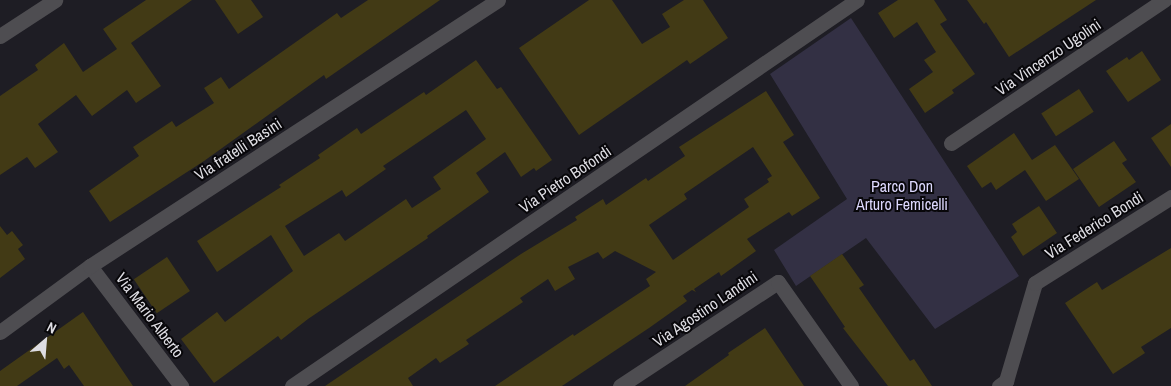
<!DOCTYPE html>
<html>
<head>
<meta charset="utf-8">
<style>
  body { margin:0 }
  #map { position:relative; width:1171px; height:386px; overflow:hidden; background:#1e1d24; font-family:"Archivo Narrow",sans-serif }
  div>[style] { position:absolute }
  .green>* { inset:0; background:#333044 }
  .building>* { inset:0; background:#423a15; transform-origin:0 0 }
  .minor>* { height:15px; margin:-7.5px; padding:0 7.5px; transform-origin:7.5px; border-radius:7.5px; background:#4e4d51 }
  span { translate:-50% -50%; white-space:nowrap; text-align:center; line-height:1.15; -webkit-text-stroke:4px #08070a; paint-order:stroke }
  .street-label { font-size:16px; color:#dedde3 }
  .park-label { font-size:16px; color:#ddd8fe }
  .north { position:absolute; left:20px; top:316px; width:50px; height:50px; -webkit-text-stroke:4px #08070a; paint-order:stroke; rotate:27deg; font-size:14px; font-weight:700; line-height:20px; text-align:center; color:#dedde3 }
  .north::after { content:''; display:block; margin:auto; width:18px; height:22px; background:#dedde3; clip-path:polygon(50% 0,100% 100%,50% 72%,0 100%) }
</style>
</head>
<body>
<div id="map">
  <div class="green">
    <i style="clip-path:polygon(851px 18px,1019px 276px,935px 329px,866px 238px,796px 286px,774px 250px,847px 199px,770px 74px)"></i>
  </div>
  <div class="building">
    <i style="clip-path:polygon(146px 0,192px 0,131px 43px,161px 86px,136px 103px,127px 90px,92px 116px,76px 95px,38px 124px,58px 152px,35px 168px,27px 157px,0 175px,0 96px,38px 70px,35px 65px,64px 43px,83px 72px,117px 49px,103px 29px)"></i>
    <i style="clip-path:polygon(215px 0,251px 0,263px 17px,238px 34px)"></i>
    <i style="clip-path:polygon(368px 0,440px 0,326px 79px,324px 75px,204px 161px,110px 222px,89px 191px,139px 156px,133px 147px,172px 121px,176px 127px,214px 103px,204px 88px,221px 77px,229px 89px,337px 13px,341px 18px)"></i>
    <i style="clip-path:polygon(589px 0,612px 0,642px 44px,670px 27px,662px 14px,684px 0,703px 0,728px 38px,690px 64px,687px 60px,579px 135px,519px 48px)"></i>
    <i style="clip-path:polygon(898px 0,934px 0,947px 20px,940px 24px,975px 74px,952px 90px,954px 93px,925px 113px,909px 89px,933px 72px,924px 60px,936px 52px,917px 22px,894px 38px,878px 13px)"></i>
    <i style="clip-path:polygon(967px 0,1096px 0,1009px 57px,986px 22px,984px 24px)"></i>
    <i style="clip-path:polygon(1142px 51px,1161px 80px,1128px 102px,1106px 71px,1127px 57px,1129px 60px)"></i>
    <i style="clip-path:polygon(evenodd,476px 60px,497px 89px,501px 87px,552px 160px,536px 171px,534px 168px,521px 177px,505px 152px,476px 173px,489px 192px,427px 236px,428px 238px,308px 319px,281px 340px,278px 336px,214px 383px,181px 339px,217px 312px,225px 322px,293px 271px,271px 235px,217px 272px,197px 241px,281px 187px,279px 185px,320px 158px,318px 155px,357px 128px,361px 134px,424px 92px,426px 95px,476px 60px,466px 110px,486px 139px,433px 177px,441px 189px,412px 208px,406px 199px,345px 241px,339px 233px,304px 256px,285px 226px,342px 190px,346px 197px,386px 169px,383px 166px,466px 110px)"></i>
    <i style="left:1079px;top:89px;width:27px;height:45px;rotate:57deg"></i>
    <i style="clip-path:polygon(evenodd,766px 91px,794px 135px,783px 142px,820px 198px,792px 216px,789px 212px,747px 239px,756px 251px,721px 276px,719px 272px,694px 289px,696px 292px,692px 290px,683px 296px,687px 301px,649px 328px,562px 386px,495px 386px,573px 334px,574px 336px,650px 286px,646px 279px,656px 272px,615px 251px,603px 259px,598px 252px,568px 267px,575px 279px,555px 291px,548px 279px,520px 298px,523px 302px,466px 340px,469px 344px,440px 363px,436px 358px,408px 378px,413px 386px,325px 386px,521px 254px,577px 220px,575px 217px,603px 199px,606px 205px,646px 178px,648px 181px,685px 156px,679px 147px,766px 91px,753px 147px,772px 176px,767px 179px,769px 182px,744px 199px,749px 207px,673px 260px,649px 225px,687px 199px,684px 194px,753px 147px)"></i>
    <i style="clip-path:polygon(1171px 124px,1171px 167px,1151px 138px)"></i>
    <i style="clip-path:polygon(1014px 133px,1032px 160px,1055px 145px,1079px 179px,1046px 201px,1025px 170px,996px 190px,991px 182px,982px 188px,967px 166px)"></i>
    <i style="clip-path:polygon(1114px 141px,1127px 160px,1122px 163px,1136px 182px,1099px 207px,1073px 169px)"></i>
    <i style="clip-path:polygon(1039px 206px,1057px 233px,1023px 256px,1011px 237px,1017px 232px,1012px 224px)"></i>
    <i style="clip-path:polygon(0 226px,7px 235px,12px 231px,23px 245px,18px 249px,25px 259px,0 278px)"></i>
    <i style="clip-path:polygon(1171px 248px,1171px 328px,1141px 347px,1145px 353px,1113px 374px,1065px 303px,1097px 282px,1102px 290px)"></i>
    <i style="clip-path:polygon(842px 254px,864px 285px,859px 288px,910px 361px,914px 359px,932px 386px,888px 386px,843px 328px,845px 327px,810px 276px)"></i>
    <i style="left:167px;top:257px;width:41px;height:40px;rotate:56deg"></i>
    <i style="clip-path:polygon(83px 312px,133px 386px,84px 386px,69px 365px,64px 369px,57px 358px,17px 386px,0 386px,0 371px)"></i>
    <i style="clip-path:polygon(765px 328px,804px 386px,685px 386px,729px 355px,728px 353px)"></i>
  </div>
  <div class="minor">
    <i style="left:0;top:36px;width:66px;rotate:-33.2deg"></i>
    <i style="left:951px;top:143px;width:257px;rotate:-33.9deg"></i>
    <i style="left:90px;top:266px;width:151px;rotate:52.8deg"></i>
    <i style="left:0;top:332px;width:112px;rotate:-36.3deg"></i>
    <i style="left:90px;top:266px;width:487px;rotate:-33.1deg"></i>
    <i style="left:292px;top:386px;width:684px;rotate:-34.34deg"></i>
    <i style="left:620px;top:386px;width:189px;rotate:-33.4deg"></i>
    <i style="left:778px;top:282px;width:127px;rotate:54.9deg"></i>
    <i style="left:999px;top:386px;width:9px;rotate:-36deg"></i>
    <i style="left:1006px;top:381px;width:102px;rotate:-73.5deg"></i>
    <i style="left:1035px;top:283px;width:161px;rotate:-32.3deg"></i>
  </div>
  <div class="street-label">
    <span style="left:1048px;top:57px;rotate:-34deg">Via Vincenzo Ugolini</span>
    <span style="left:238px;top:149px;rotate:-33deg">Via fratelli Basini</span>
    <span style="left:565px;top:179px;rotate:-34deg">Via Pietro Bofondi</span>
    <span style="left:1094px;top:225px;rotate:-32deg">Via Federico Bondi</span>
    <span style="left:705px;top:309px;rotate:-34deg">Via Agostino Landini</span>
    <span style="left:150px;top:315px;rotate:53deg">Via Mario Alberto</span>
  </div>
  <div class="park-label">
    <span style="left:902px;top:195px">Parco Don<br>Arturo Femicelli</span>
  </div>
  <div class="north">N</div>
</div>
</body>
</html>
